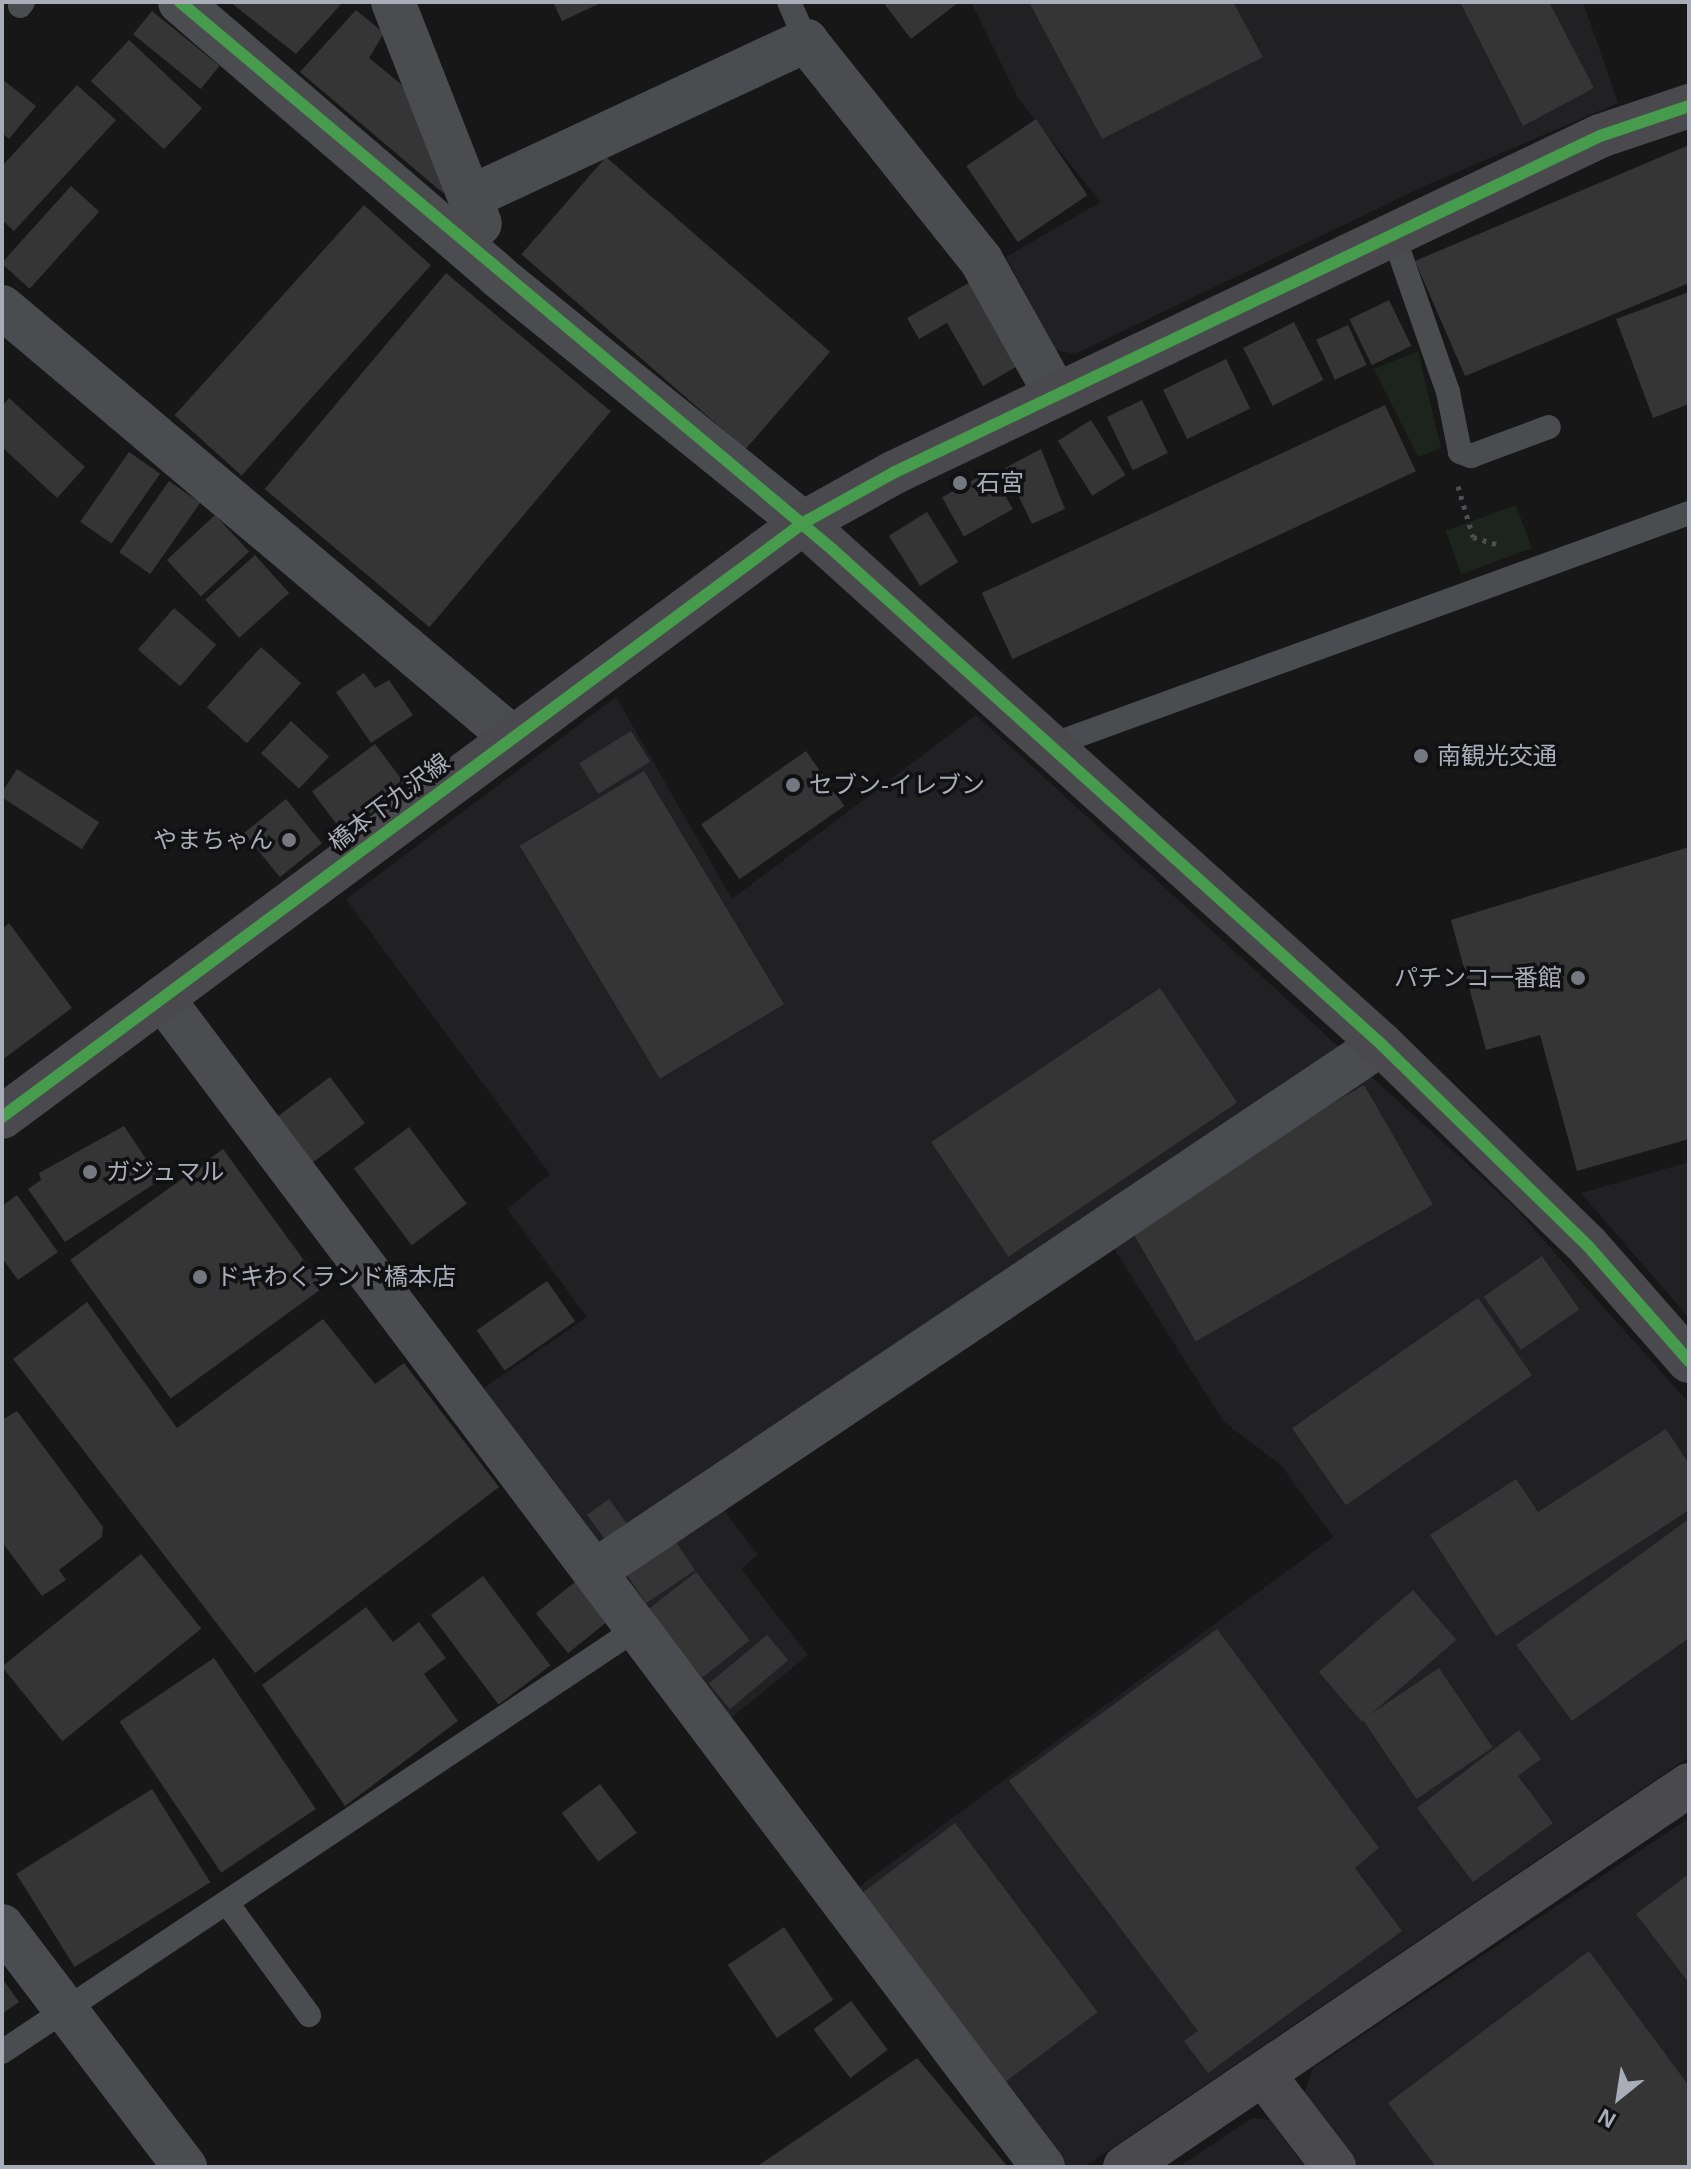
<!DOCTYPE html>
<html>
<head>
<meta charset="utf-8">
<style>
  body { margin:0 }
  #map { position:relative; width:1691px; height:2169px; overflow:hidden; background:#171717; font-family:Helvetica,"Noto Sans JP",sans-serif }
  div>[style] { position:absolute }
  .built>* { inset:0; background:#212123 }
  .green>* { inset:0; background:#1d241e; transform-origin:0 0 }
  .building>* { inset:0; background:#353536; transform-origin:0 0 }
  .path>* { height:5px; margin-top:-2.5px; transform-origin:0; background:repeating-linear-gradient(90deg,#4d4e52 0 4px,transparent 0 10px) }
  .lane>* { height:24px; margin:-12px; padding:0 12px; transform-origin:12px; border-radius:12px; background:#4b4c50 }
  .street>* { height:44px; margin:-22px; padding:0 22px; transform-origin:22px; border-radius:22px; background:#4b4c50 }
  .secondary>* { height:44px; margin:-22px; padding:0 22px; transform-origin:22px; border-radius:22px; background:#4a4a4e }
  .cycleway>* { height:12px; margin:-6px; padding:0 6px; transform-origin:6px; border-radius:6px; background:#469c4c }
  .dots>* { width:22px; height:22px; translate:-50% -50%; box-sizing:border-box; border:4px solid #111113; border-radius:50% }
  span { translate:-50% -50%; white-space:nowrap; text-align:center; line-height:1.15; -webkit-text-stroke:7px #111113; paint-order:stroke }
  .poi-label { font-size:24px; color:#a8adb8 }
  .left { translate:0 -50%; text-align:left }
  .right { translate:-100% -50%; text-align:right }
  .street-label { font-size:24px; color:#a8adb8 }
  .frame { position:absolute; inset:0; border:4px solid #a8adb8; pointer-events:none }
  .north { position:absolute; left:1579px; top:2057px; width:80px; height:80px; -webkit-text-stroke:6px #111113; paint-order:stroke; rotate:210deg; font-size:22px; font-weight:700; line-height:32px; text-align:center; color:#a8adb8 }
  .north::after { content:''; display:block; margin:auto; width:28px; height:36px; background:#a8adb8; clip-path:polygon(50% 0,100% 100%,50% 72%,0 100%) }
</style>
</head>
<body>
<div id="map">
  <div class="built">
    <i style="clip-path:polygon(971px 2px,1583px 2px,1618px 103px,1429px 184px,1075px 354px,1055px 350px,1006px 257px,1100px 202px,1018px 98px)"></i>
    <i style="clip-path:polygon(616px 697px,732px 899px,976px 715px,1514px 1207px,1689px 1403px,1689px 1757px,1084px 2167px,1059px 2167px,852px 1892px,1333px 1537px,1281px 1465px,1224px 1422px,1111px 1244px,705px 1485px,758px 1555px,741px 1569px,808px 1655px,726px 1722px,481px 1390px,587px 1317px,507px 1209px,550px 1174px,346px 899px)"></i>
    <i style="clip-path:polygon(1689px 1162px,1689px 1318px,1581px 1193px)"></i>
    <i style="clip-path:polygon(1689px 1818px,1689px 2167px,1359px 2167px,1304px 2094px,1313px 2068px)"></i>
    <i style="clip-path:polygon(1252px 2118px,1270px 2120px,1305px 2167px,1179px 2167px)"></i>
  </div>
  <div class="green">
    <i style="clip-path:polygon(1418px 351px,1441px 448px,1418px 457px,1374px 369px)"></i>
    <i style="left:1516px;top:505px;width:46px;height:75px;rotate:70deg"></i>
  </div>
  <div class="building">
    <i style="clip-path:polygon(230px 2px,343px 2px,296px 54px)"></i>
    <i style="clip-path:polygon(553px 2px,603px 2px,562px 21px)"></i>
    <i style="clip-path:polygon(883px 2px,959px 2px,911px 39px)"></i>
    <i style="clip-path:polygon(1029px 2px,1233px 2px,1263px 57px,1102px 139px)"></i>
    <i style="clip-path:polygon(1460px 2px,1549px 2px,1594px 88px,1523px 126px)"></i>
    <i style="clip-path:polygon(356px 10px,384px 33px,369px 58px,412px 93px,453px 182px,443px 193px,300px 72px)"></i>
    <i style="left:152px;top:11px;width:87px;height:30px;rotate:39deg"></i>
    <i style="left:129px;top:40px;width:100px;height:56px;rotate:43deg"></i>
    <i style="clip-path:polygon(2px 79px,36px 106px,9px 139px,2px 133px)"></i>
    <i style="clip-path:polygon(77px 85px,116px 120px,14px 231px,2px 220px,2px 166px)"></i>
    <i style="left:1036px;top:119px;width:92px;height:84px;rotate:56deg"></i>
    <i style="clip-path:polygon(1689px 145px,1689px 283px,1465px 376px,1415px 261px)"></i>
    <i style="left:606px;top:157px;width:297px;height:129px;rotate:41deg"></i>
    <i style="left:71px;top:186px;width:38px;height:104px;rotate:42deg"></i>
    <i style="left:364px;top:205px;width:90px;height:283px;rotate:42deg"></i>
    <i style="left:446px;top:273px;width:215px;height:282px;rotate:40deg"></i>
    <i style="clip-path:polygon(974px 280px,1021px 364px,983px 386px,947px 323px,919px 339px,907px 318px)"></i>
    <i style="clip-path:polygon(1689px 292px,1689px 404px,1653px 418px,1616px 319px)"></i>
    <i style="left:1389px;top:300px;width:51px;height:44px;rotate:64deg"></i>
    <i style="left:1294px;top:322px;width:65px;height:57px;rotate:63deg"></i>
    <i style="left:1348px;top:325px;width:44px;height:35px;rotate:65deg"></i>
    <i style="left:1226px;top:359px;width:55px;height:70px;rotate:64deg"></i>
    <i style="clip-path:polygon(9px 398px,85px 467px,57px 498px,2px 447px,2px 406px)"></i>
    <i style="left:1142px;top:400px;width:59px;height:39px;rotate:64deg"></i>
    <i style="left:1385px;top:405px;width:73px;height:445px;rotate:65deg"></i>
    <i style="left:1091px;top:420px;width:65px;height:39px;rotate:58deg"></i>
    <i style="clip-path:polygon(1041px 449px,1065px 509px,1032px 524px,1005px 468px)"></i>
    <i style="left:129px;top:452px;width:38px;height:85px;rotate:35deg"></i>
    <i style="left:991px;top:470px;width:45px;height:56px;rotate:61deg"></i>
    <i style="left:169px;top:481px;width:38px;height:87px;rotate:35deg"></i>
    <i style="left:927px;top:512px;width:59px;height:45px;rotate:58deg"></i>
    <i style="left:215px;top:515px;width:50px;height:66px;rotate:47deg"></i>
    <i style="left:255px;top:555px;width:51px;height:67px;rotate:48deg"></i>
    <i style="left:174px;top:608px;width:56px;height:55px;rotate:41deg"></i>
    <i style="left:261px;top:647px;width:54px;height:81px;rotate:42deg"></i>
    <i style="clip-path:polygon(364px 673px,375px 688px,389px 680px,413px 715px,371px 743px,336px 692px)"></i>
    <i style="left:291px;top:721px;width:52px;height:44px;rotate:43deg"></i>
    <i style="left:631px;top:731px;width:36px;height:61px;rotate:58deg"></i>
    <i style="left:375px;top:744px;width:53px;height:79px;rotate:53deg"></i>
    <i style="left:806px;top:751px;width:67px;height:128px;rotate:55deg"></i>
    <i style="left:17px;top:769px;width:98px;height:32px;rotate:33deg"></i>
    <i style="left:644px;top:771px;width:272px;height:145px;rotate:59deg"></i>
    <i style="left:286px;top:799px;width:57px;height:54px;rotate:51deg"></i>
    <i style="clip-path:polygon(1689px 847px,1689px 1139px,1577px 1171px,1540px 1035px,1486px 1050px,1451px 920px)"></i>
    <i style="clip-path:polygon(9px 923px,72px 1008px,2px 1060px,2px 929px)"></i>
    <i style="left:1160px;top:988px;width:138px;height:276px;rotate:56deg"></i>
    <i style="left:330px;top:1077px;width:58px;height:66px;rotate:53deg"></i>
    <i style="left:1364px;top:1085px;width:138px;height:274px;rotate:60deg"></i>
    <i style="clip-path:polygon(124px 1126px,160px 1180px,65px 1242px,28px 1189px,41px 1180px,39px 1173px)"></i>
    <i style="left:409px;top:1127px;width:96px;height:69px;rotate:53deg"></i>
    <i style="left:223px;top:1149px;width:171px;height:189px;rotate:54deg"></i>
    <i style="clip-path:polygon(17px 1195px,58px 1252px,18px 1280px,2px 1258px,2px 1206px)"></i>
    <i style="left:1542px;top:1256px;width:65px;height:71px;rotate:55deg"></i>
    <i style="left:547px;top:1281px;width:49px;height:86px;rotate:55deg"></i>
    <i style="left:1478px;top:1298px;width:94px;height:227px;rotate:55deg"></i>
    <i style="clip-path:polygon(87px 1302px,177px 1428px,323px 1319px,375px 1384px,404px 1363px,499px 1487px,255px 1673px,13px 1359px)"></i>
    <i style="clip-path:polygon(17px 1411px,103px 1527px,102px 1537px,59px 1570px,66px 1580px,42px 1596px,2px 1542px,2px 1420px)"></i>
    <i style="clip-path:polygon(1666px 1429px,1689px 1464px,1689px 1510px,1496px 1636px,1430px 1535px,1516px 1479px,1538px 1512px)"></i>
    <i style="left:609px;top:1499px;width:34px;height:27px;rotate:54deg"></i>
    <i style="clip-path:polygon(1689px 1519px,1689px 1638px,1572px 1721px,1516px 1645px)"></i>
    <i style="left:676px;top:1542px;width:34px;height:59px;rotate:56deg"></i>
    <i style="left:141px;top:1554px;width:96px;height:179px;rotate:51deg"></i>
    <i style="left:696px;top:1572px;width:87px;height:60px;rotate:52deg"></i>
    <i style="left:483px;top:1576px;width:112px;height:65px;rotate:53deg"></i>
    <i style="left:581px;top:1577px;width:51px;height:58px;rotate:51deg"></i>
    <i style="left:1413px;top:1590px;width:66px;height:125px;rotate:49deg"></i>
    <i style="clip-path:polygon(366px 1607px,393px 1642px,419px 1622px,446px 1658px,424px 1674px,458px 1721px,345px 1806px,262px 1685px)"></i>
    <i style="clip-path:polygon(1217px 1629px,1379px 1848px,1355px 1868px,1402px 1931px,1208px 2073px,1184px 2041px,1198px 2031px,1009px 1781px)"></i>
    <i style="left:767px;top:1635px;width:33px;height:76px;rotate:50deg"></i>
    <i style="left:214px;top:1658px;width:182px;height:114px;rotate:56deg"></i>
    <i style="left:1439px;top:1668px;width:96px;height:92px;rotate:56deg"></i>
    <i style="clip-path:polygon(1519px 1730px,1541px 1759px,1518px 1776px,1553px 1823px,1473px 1882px,1417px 1808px)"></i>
    <i style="left:600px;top:1784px;width:61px;height:48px;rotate:53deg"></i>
    <i style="left:152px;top:1789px;width:110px;height:160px;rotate:58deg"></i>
    <i style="left:955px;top:1823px;width:237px;height:119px;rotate:53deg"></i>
    <i style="clip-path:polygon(1689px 1874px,1689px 1983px,1636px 1914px)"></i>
    <i style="left:784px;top:1927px;width:88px;height:68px;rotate:56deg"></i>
    <i style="clip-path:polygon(1589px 1951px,1689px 2086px,1689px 2167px,1436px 2167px,1388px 2103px)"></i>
    <i style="clip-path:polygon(2px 1978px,19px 2002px,2px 2014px)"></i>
    <i style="left:851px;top:2001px;width:61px;height:47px;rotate:53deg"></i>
    <i style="clip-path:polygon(917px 2058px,1008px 2167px,756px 2167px)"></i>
  </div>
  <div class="path">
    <i style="left:1458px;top:486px;width:53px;rotate:73.6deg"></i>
    <i style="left:1473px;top:537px;width:28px;rotate:17deg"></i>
  </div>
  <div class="lane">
    <i style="left:789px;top:2px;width:43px;rotate:66.4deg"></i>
    <i style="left:20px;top:6px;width:5px;rotate:-53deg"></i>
    <i style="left:1393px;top:234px;width:167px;rotate:70.8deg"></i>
    <i style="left:1448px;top:392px;width:61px;rotate:78.7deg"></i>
    <i style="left:1460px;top:452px;width:12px;rotate:20deg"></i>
    <i style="left:1471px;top:456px;width:83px;rotate:-20.4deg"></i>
    <i style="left:1049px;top:746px;width:681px;rotate:-20deg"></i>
    <i style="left:227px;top:1903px;width:139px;rotate:53.8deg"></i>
    <i style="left:2px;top:2052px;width:762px;rotate:-33.71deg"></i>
  </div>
  <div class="street">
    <i style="left:180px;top:2px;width:420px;rotate:40.7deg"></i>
    <i style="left:498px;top:276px;width:392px;rotate:39deg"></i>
    <i style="left:393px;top:2px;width:238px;rotate:68.6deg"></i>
    <i style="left:471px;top:197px;width:370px;rotate:-25deg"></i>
    <i style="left:806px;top:41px;width:280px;rotate:51.4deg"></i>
    <i style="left:981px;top:260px;width:154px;rotate:60.9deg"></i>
    <i style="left:2px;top:307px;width:668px;rotate:40.15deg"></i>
    <i style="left:162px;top:998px;width:1464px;rotate:53deg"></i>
    <i style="left:595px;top:1571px;width:946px;rotate:-33.84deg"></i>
    <i style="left:2px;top:1926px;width:303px;rotate:52.8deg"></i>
  </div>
  <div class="secondary">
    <i style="left:803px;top:523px;width:778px;rotate:42.03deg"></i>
    <i style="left:1381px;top:1044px;width:289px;rotate:44.3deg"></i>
    <i style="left:1588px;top:1246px;width:153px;rotate:48.7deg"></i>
    <i style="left:2px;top:1117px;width:997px;rotate:-36.56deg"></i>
    <i style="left:803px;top:523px;width:105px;rotate:-29deg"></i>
    <i style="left:895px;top:472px;width:781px;rotate:-25.48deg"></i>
    <i style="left:1600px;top:136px;width:94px;rotate:-18.6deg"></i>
    <i style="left:1263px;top:2074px;width:117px;rotate:52.6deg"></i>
    <i style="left:1125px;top:2167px;width:681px;rotate:-34.11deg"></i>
  </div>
  <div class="cycleway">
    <i style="left:180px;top:2px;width:852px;rotate:40deg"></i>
    <i style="left:833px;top:550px;width:738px;rotate:42.03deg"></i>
    <i style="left:1381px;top:1044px;width:289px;rotate:44.3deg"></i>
    <i style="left:1588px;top:1246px;width:153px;rotate:48.7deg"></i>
    <i style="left:2px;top:1117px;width:997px;rotate:-36.56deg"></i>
    <i style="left:803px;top:523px;width:105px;rotate:-29deg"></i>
    <i style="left:895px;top:472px;width:781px;rotate:-25.48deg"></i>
    <i style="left:1600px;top:136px;width:94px;rotate:-18.6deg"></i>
  </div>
  <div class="dots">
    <i style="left:960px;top:483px;background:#757880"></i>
    <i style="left:1421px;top:756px;background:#757880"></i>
    <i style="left:793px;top:785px;background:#757880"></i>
    <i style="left:289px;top:840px;background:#757880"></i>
    <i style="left:1578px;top:978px;background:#757880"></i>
    <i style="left:90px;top:1172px;background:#757880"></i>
    <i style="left:200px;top:1277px;background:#757880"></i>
  </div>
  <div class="poi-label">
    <span class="left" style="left:976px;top:483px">石宮</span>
    <span class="left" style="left:1437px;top:756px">南観光交通</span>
    <span class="left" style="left:809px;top:785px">セブン-イレブン</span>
    <span class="right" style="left:273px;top:840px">やまちゃん</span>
    <span class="right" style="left:1562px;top:978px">パチンコ一番館</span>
    <span class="left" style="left:106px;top:1172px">ガジュマル</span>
    <span class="left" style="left:216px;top:1277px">ドキわくランド橋本店</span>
  </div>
  <div class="street-label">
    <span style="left:389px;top:802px;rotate:-37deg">橋本下九沢線</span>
  </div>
  <div class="frame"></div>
  <div class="north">N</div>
</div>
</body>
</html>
